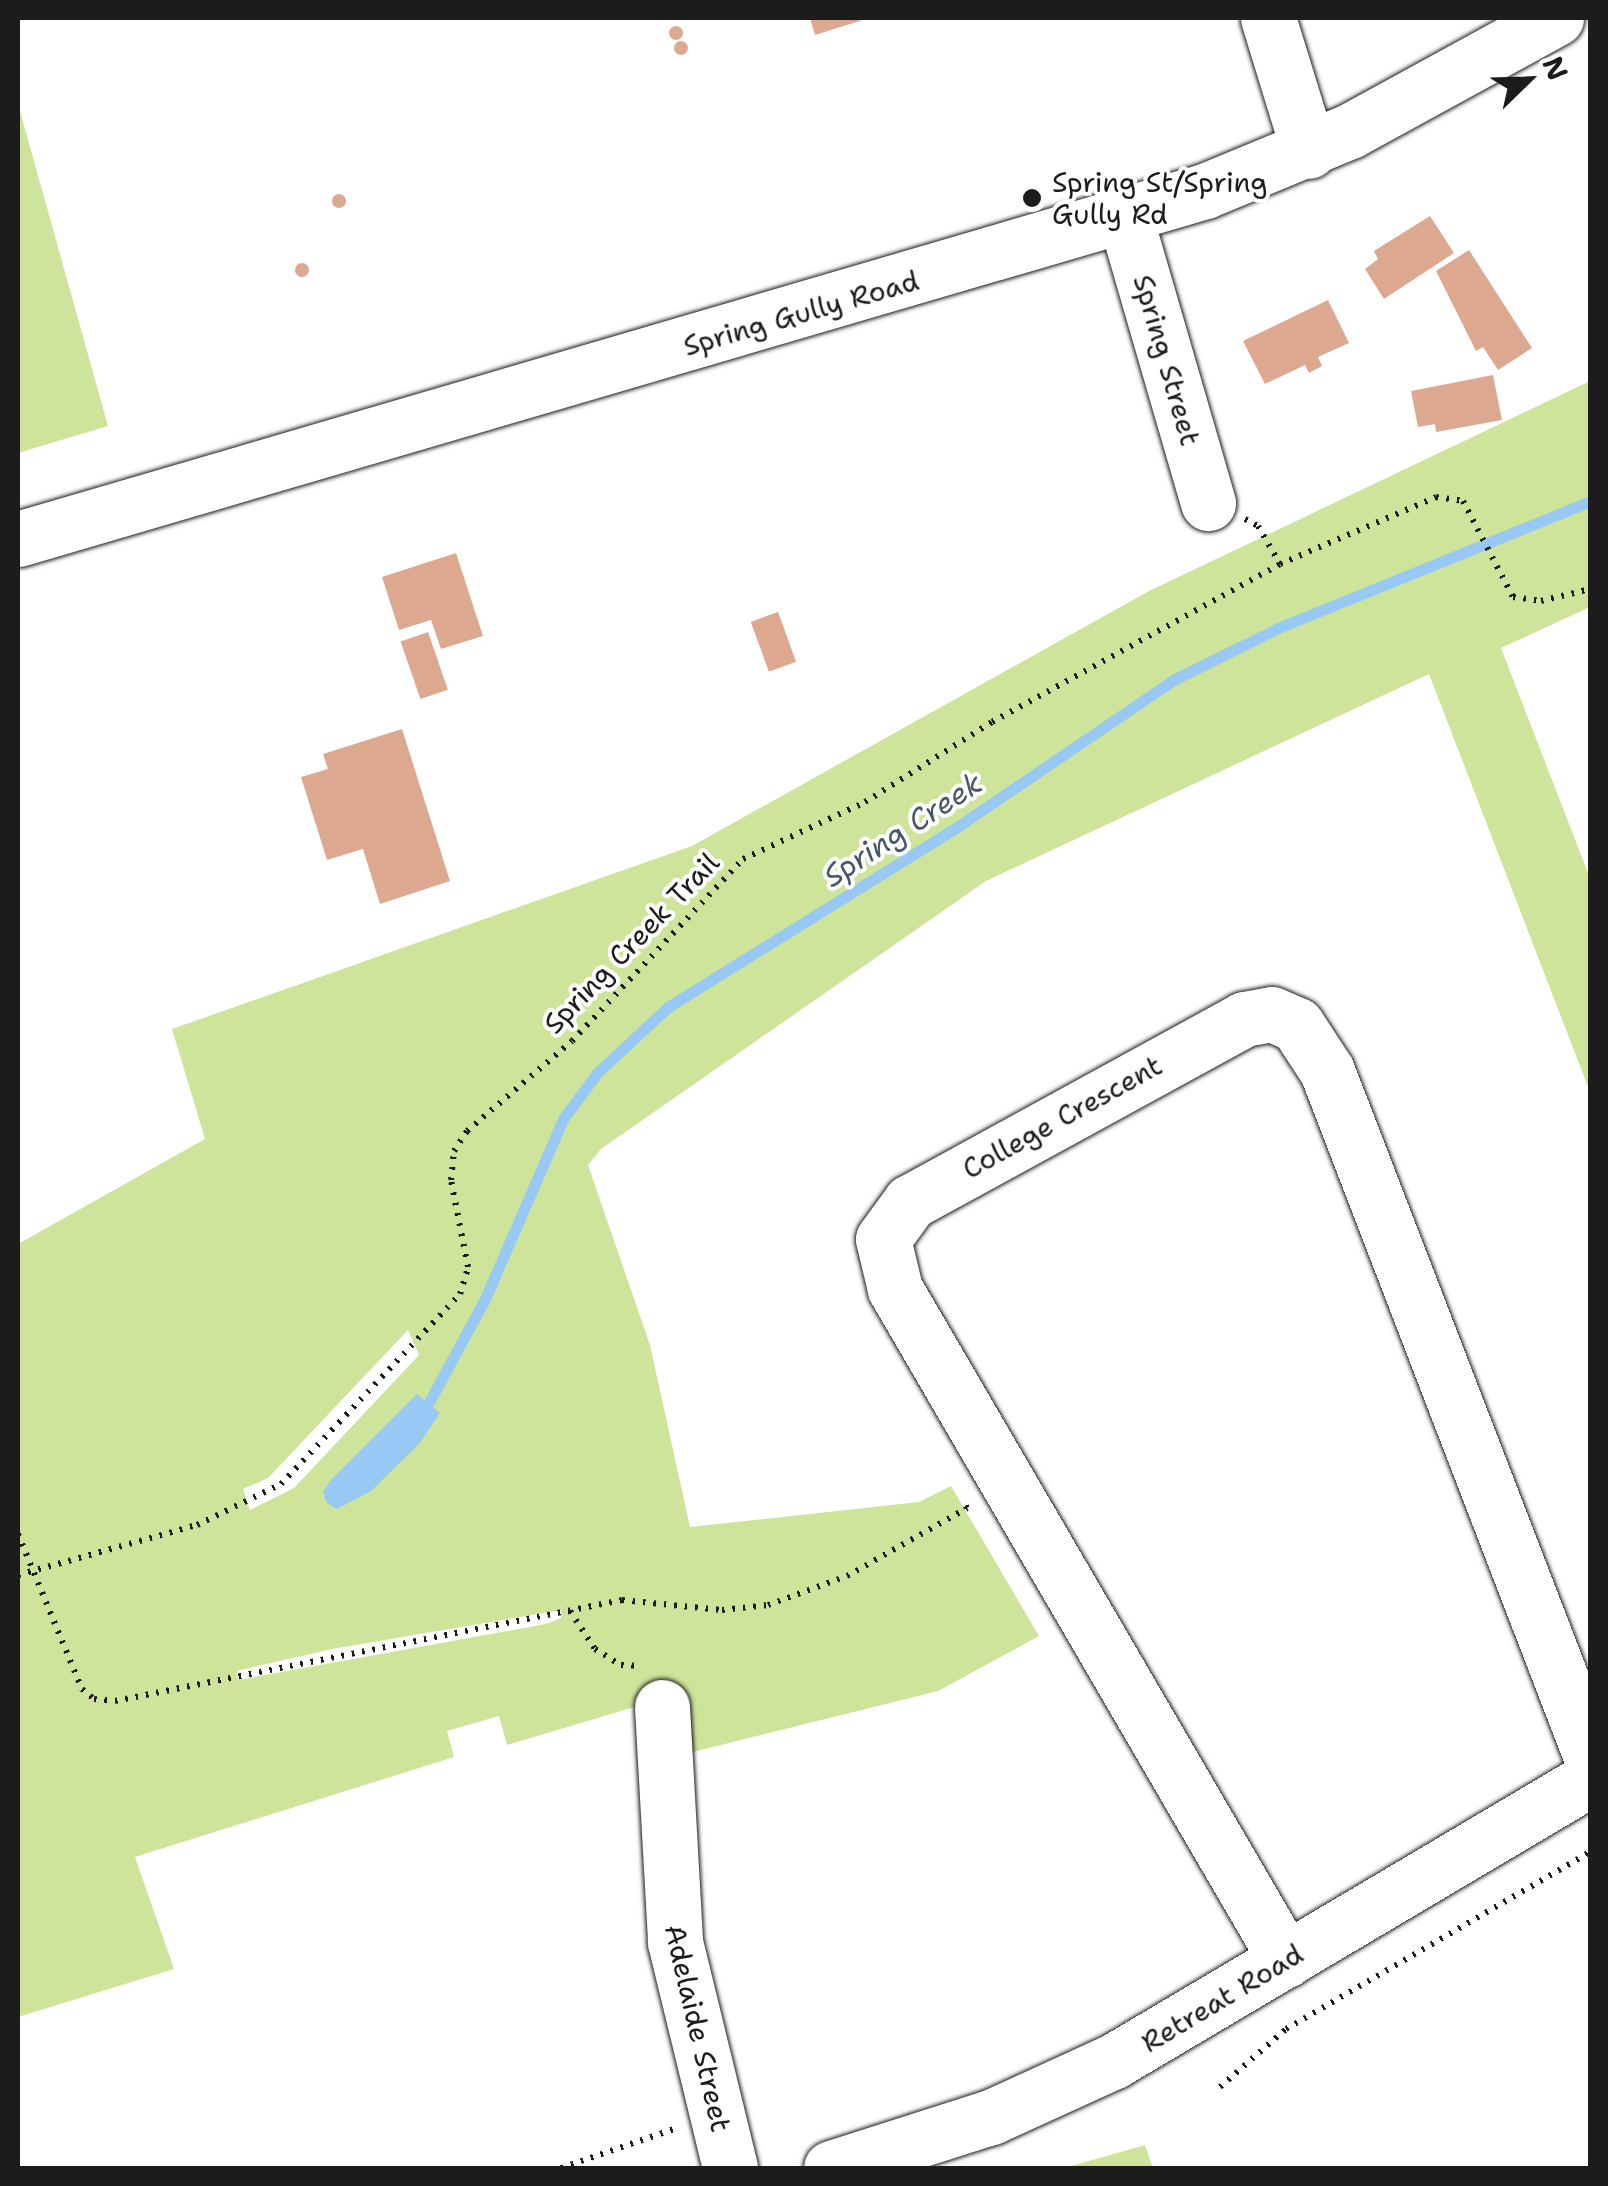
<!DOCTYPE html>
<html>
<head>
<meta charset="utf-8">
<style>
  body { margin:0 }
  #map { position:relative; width:1608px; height:2186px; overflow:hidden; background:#fff; font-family:"Shantell Sans",sans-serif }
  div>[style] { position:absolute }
  .green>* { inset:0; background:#cde49a }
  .water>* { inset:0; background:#98c8f4 }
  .stream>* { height:11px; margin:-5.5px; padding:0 5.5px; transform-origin:5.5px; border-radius:5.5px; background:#98c8f4 }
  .building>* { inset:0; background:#dca890; transform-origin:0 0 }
  .round { border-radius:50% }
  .path>* { height:6px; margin-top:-3px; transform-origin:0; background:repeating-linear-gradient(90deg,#1c1c1c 0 2.5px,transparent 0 10.5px) }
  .roads { filter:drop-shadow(0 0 2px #1c1c1c) drop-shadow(0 0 2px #1c1c1c) }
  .minor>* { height:55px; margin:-27.5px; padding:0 27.5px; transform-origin:27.5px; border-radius:27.5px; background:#fff }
  .dots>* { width:28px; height:28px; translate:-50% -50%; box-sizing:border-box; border:5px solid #fff; border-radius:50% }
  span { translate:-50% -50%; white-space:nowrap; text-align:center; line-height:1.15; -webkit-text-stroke:8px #fff; paint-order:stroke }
  .poi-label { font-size:28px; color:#1c1c1c }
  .left { translate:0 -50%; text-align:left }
  .street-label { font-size:28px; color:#1c1c1c }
  .water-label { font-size:30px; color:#475868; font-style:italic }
  .frame { position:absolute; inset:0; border:20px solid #1c1c1c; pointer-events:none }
  .north { position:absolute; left:1478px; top:30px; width:100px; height:100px; -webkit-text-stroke:8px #fff; paint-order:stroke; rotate:67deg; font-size:28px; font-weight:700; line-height:40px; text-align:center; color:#1c1c1c }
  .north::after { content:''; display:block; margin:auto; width:35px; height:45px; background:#1c1c1c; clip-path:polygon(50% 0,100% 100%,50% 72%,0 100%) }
</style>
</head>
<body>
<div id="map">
  <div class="green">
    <i style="clip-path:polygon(18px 104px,108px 426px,18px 453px)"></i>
    <i style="clip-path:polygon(evenodd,1590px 381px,1590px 607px,1501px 648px,1590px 878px,1590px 1092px,1429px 674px,986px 881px,601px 1149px,588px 1165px,650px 1345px,690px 1527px,919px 1502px,951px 1486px,1039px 1636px,938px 1691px,681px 1755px,678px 1694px,507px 1745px,499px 1716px,447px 1731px,454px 1757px,135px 1857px,174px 1969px,18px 2017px,18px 1244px,205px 1139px,172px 1029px,692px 846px,1149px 591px,1590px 381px,408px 1330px,419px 1355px,294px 1488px,250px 1510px,243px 1489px,268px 1478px,408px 1330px,1590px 381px,561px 1610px,561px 1618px,546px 1624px,238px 1680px,237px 1671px,332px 1649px,561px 1610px)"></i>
    <i style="clip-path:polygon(1145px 2145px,1153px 2168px,1064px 2168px)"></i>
  </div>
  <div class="water">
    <i style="clip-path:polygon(417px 1394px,440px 1413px,419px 1444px,371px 1491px,337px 1509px,327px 1503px,323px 1492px,330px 1481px)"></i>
  </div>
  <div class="stream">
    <i style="left:428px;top:1404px;width:117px;rotate:-61.5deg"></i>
    <i style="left:484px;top:1301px;width:198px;rotate:-66.5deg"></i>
    <i style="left:563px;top:1119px;width:57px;rotate:-53.5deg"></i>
    <i style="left:597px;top:1073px;width:97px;rotate:-42.9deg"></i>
    <i style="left:668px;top:1007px;width:344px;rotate:-31.9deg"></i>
    <i style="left:960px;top:825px;width:258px;rotate:-34.2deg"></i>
    <i style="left:1173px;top:680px;width:117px;rotate:-26.3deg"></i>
    <i style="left:1278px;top:628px;width:337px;rotate:-22.1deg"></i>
  </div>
  <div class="building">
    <i style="clip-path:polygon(810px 18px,869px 18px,815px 35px)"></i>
    <i class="round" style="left:669px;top:26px;width:14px;height:14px"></i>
    <i class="round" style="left:674px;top:41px;width:14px;height:14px"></i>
    <i class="round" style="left:332px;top:194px;width:14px;height:14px"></i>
    <i style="clip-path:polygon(1430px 216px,1454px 253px,1384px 299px,1365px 269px,1378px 259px,1374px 251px)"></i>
    <i style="clip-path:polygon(1469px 250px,1532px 348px,1498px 370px,1483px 347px,1476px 351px,1436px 271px)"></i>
    <i class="round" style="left:295px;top:263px;width:14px;height:14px"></i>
    <i style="clip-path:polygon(1328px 300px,1349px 343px,1318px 357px,1322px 366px,1309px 373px,1305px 365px,1265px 384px,1243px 341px)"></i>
    <i style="clip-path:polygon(1493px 375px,1502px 420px,1436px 432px,1435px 424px,1418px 427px,1411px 391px)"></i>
    <i style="clip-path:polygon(456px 553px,483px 636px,441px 649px,431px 620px,399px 630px,382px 577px)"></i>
    <i style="left:778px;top:612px;width:53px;height:29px;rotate:70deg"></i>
    <i style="left:428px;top:632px;width:61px;height:29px;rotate:71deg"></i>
    <i style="clip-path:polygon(402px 729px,450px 881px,380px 904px,363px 849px,327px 860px,301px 777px,328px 769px,323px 754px)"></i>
  </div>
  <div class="path">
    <i style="left:1245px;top:519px;width:15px;rotate:28deg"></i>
    <i style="left:1258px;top:526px;width:44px;rotate:59.9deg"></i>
    <i style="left:18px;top:1534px;width:168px;rotate:67.6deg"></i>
    <i style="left:82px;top:1689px;width:16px;rotate:40deg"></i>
    <i style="left:94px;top:1699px;width:21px;rotate:5deg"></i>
    <i style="left:115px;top:1701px;width:517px;rotate:-11.27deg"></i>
    <i style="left:622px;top:1600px;width:100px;rotate:5.7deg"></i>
    <i style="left:722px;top:1610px;width:46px;rotate:-6.2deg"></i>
    <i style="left:768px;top:1605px;width:84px;rotate:-20.2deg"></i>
    <i style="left:847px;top:1576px;width:138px;rotate:-29.5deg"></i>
    <i style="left:967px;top:1508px;width:6px;rotate:-121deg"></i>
    <i style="left:18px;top:1575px;width:186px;rotate:-15.6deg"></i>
    <i style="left:197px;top:1525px;width:93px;rotate:-26deg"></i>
    <i style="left:281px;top:1484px;width:261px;rotate:-46.7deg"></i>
    <i style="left:460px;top:1294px;width:28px;rotate:-73deg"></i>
    <i style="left:468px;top:1267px;width:89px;rotate:-101.1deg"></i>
    <i style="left:451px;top:1180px;width:29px;rotate:-84deg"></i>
    <i style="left:454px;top:1151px;width:24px;rotate:-57deg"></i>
    <i style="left:467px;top:1131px;width:138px;rotate:-40.6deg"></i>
    <i style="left:572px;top:1041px;width:250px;rotate:-46.8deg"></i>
    <i style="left:743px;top:859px;width:135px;rotate:-25deg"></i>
    <i style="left:865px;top:802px;width:150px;rotate:-32.2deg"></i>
    <i style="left:992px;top:722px;width:328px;rotate:-28.7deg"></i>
    <i style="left:1280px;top:564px;width:170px;rotate:-23.2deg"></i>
    <i style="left:1436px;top:497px;width:27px;rotate:8deg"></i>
    <i style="left:1463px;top:501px;width:108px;rotate:62.5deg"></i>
    <i style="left:1513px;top:597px;width:28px;rotate:8deg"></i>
    <i style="left:1541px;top:601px;width:50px;rotate:-13.8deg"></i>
    <i style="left:570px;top:1611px;width:45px;rotate:56.7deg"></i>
    <i style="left:595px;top:1649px;width:31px;rotate:32deg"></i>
    <i style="left:621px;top:1665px;width:21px;rotate:3deg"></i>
    <i style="left:1220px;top:2087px;width:88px;rotate:-41.3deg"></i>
    <i style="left:1286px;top:2029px;width:352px;rotate:-30.2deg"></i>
    <i style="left:561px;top:2168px;width:123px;rotate:-19deg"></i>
  </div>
  <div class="roads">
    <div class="minor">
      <i style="left:1268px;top:18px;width:139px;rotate:72.9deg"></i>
      <i style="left:1125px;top:217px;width:298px;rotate:73.8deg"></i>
      <i style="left:18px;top:539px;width:1237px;rotate:-16.34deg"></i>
      <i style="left:1205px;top:191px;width:157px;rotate:-22.5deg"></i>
      <i style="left:1350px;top:131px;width:235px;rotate:-28.7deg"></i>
      <i style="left:662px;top:1707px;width:235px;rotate:86.8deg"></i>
      <i style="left:675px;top:1942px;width:233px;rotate:76.3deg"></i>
      <i style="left:1286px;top:1960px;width:777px;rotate:-120.23deg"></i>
      <i style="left:895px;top:1289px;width:51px;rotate:-103.5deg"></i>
      <i style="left:883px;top:1239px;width:46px;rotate:-53.9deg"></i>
      <i style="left:910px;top:1202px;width:381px;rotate:-28.7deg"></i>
      <i style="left:1244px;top:1019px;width:28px;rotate:-10deg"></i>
      <i style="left:1272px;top:1014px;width:27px;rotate:24deg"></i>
      <i style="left:1297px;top:1025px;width:55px;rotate:56.9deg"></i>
      <i style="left:1327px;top:1071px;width:732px;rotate:68.94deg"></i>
      <i style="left:831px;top:2168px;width:168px;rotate:-17.7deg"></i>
      <i style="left:991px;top:2117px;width:135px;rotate:-24.5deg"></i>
      <i style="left:1114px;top:2061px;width:553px;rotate:-30.64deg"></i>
    </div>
  </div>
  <div class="dots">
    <i style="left:1032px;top:198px;background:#1c1c1c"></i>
  </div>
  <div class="poi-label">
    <span class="left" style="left:1052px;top:198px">Spring St/Spring<br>Gully Rd</span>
  </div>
  <div class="street-label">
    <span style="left:801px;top:313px;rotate:-16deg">Spring Gully Road</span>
    <span style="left:1167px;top:360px;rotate:74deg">Spring Street</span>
    <span style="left:631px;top:943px;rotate:-46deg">Spring Creek Trail</span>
    <span style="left:1062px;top:1117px;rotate:-29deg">College Crescent</span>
    <span style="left:1222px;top:1998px;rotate:-31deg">Retreat Road</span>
    <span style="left:698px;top:2028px;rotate:77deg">Adelaide Street</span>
  </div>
  <div class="water-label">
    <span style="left:903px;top:830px;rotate:-33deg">Spring Creek</span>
  </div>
  <div class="frame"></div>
  <div class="north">N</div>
</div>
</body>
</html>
